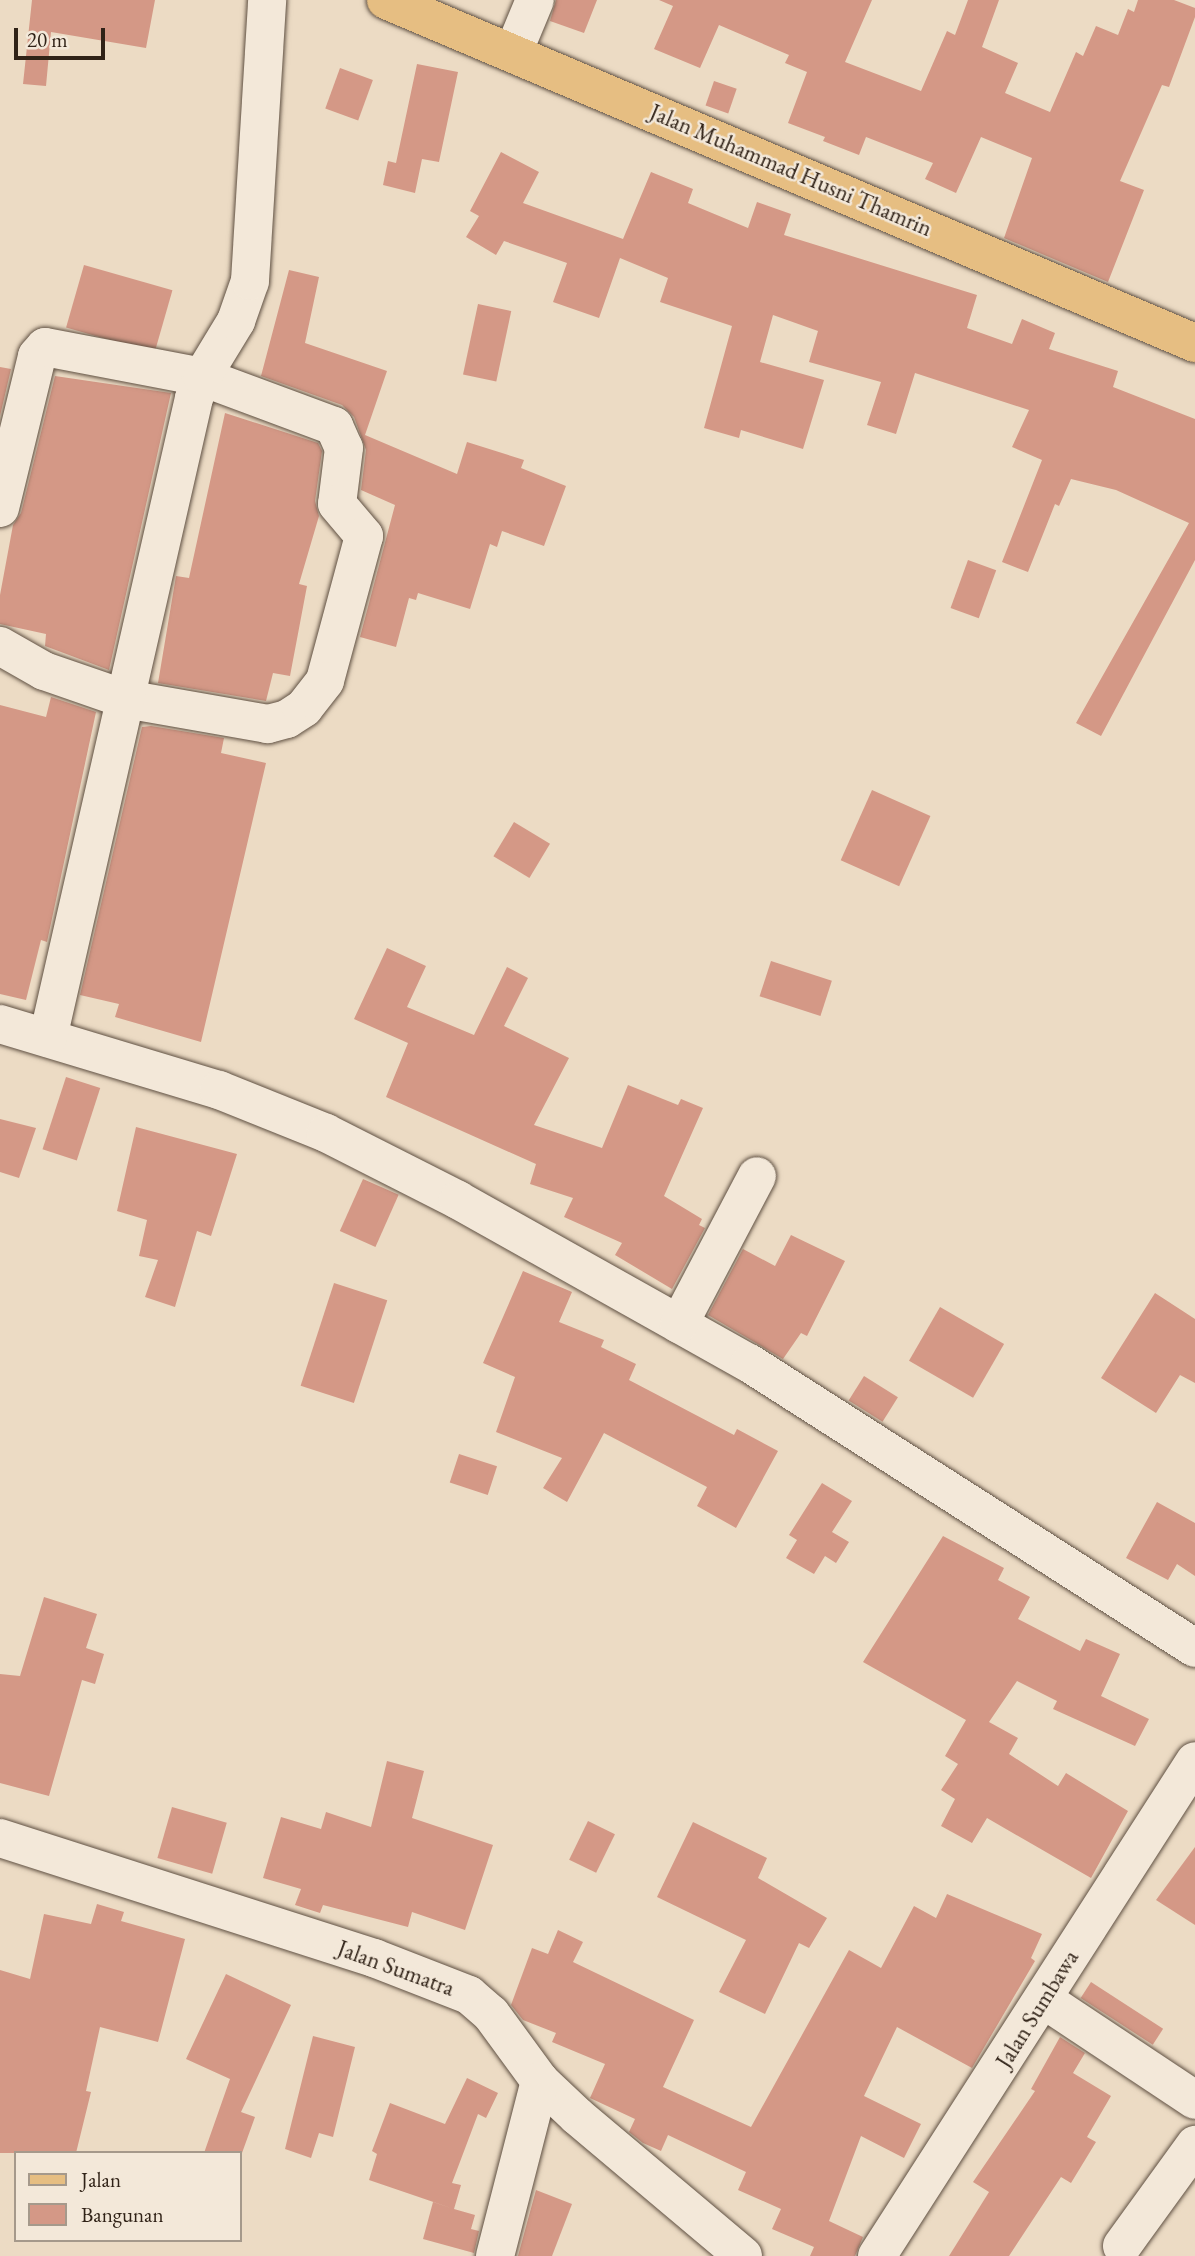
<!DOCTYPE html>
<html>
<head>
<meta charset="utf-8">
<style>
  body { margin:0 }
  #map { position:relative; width:1195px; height:2256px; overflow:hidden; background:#ecdbc4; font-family:"EB Garamond",serif }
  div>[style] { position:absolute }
  .building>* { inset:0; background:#d49886; transform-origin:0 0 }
  .roads { filter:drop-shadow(0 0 2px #5f5042) drop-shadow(0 0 2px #5f5042) }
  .minor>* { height:38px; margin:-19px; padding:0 19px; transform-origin:19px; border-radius:19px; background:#f3e8d9 }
  .major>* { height:38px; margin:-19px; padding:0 19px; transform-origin:19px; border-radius:19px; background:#e6be82 }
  span { translate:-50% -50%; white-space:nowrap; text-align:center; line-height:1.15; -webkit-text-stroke:5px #f3e8d9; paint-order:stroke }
  .street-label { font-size:23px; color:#302217 }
  .legend { position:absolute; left:14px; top:2151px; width:228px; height:91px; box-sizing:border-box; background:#f3e8d9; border:2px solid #a5998b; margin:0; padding:9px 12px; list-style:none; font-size:21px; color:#302217 }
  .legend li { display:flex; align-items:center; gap:14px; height:35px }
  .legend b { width:35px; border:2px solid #a5998b }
  .scale { position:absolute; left:14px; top:28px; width:91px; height:32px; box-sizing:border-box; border:4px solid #302217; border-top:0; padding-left:9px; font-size:21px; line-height:24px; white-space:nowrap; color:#302217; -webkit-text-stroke:5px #f3e8d9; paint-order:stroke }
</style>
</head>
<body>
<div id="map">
  <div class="building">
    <i style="clip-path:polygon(32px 0,155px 0,146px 48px,51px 32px,46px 86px,23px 84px)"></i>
    <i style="clip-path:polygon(556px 0,597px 0,584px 33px,550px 21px)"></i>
    <i style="clip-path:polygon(659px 0,872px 0,845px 62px,921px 91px,947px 31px,955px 35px,968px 0,999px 0,982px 47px,1018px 63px,1005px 93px,1050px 112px,1076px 52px,1083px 56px,1096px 26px,1118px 35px,1128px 9px,1134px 12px,1138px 0,1174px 0,1195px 8px,1195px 17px,1169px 87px,1162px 85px,1120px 181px,1144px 190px,1108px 282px,1004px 238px,1032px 158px,981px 137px,956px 193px,925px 179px,933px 163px,866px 137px,859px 155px,823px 141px,825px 137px,788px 123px,807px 72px,785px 63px,789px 55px,719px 25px,700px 68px,654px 49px,673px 6px)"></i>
    <i style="clip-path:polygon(417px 64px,458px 72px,439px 162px,422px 159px,415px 193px,383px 185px,388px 161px,396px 163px)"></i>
    <i style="left:340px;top:68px;width:35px;height:43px;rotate:20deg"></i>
    <i style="left:714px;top:81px;width:24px;height:26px;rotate:19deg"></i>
    <i style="clip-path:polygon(501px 152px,539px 172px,523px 203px,623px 239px,651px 172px,693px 189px,688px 203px,748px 228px,757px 202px,791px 214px,784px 235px,977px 295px,967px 328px,1012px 344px,1022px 319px,1055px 333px,1049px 349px,1118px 371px,1113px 387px,1195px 419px,1195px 560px,1101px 736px,1076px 723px,1189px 523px,1116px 490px,1071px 479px,1059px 506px,1055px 504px,1028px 572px,1002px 562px,1042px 460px,1012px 447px,1029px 410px,915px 373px,896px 434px,867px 425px,881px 382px,809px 362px,818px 331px,773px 315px,760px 362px,824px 380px,803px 449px,741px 430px,739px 438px,704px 428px,732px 326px,660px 302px,668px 278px,620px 258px,599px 318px,553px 302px,567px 263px,504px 241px,496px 255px,466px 237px,479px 216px,470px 211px)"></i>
    <i style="left:84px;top:265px;width:92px;height:65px;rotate:16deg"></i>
    <i style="clip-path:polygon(289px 270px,319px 277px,305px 343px,387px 371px,365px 435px,457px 474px,467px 442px,524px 460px,521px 468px,566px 486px,544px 546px,502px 531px,497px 547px,490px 544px,470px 609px,418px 593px,416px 600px,409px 598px,396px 647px,360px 637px,395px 505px,361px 490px,366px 450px,354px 417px,342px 405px,261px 376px)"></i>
    <i style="left:478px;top:304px;width:34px;height:72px;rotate:12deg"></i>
    <i style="clip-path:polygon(0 367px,11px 369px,0 416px)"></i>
    <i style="clip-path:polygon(55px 376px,171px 393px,109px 670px,45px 646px,46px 634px,0 624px,0 595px,13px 525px,21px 513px)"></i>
    <i style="clip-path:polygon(225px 413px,318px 443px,322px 451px,315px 501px,319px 516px,299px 584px,307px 586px,290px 676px,273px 673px,266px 701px,158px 683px,176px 576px,189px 578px)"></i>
    <i style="left:968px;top:560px;width:30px;height:51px;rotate:20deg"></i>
    <i style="clip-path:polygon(51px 697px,96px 712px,47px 942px,41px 940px,26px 1000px,0 994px,0 705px,46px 717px)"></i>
    <i style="clip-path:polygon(151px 726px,224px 738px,221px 753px,266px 763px,201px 1042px,115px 1017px,119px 1004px,80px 995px,142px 727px)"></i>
    <i style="left:872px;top:790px;width:64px;height:77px;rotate:24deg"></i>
    <i style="left:514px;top:822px;width:42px;height:40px;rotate:31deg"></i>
    <i style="clip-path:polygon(387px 948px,426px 966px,407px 1007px,474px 1035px,507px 967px,528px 978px,504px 1026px,569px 1058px,534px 1125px,602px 1148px,628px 1085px,678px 1105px,681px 1099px,703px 1108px,664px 1196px,702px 1219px,699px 1225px,705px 1228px,672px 1289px,615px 1255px,622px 1243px,564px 1217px,573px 1198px,530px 1184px,536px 1164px,386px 1097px,408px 1043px,354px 1019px)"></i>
    <i style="left:771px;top:961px;width:64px;height:37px;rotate:18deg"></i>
    <i style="left:66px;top:1077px;width:36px;height:76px;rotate:18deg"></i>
    <i style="clip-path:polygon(0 1119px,36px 1128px,19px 1178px,0 1172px)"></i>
    <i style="clip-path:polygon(136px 1127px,237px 1154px,211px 1236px,197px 1231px,175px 1307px,145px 1297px,158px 1260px,139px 1256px,147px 1220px,117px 1211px)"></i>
    <i style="left:363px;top:1179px;width:39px;height:57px;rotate:24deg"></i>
    <i style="clip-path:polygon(791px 1235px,845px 1261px,807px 1336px,801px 1333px,783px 1359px,708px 1315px,743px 1249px,775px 1266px)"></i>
    <i style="clip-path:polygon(523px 1271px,572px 1292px,559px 1322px,604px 1340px,601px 1347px,636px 1364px,629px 1380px,734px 1435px,737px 1429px,778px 1451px,736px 1528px,697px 1506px,707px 1487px,604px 1433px,567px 1502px,543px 1488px,562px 1458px,496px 1432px,515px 1377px,483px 1363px)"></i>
    <i style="left:334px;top:1283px;width:56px;height:108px;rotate:18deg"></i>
    <i style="clip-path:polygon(1155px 1293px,1195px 1319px,1195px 1383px,1180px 1375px,1156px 1413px,1101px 1378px)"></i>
    <i style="left:940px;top:1307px;width:74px;height:62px;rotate:30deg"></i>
    <i style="left:864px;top:1376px;width:40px;height:29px;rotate:32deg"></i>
    <i style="left:459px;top:1454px;width:40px;height:30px;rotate:18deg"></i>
    <i style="clip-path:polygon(822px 1483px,852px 1501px,832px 1532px,849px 1542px,836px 1563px,825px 1556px,814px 1574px,786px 1558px,797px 1540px,789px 1535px)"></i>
    <i style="clip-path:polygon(1157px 1502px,1195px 1523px,1195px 1576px,1177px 1564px,1168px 1580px,1126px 1558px)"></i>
    <i style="clip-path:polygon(943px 1536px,1004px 1568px,998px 1580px,1030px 1597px,1018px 1619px,1080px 1651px,1086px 1639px,1120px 1654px,1101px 1696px,1149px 1719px,1135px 1746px,1053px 1709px,1057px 1701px,1017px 1681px,989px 1722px,1018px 1738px,1009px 1754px,1058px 1786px,1066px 1773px,1128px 1811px,1091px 1878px,987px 1818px,972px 1843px,941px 1826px,955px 1799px,941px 1790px,958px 1764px,945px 1756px,966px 1720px,863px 1662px)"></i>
    <i style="clip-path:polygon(44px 1597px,97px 1614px,86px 1648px,104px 1654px,95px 1684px,82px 1680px,49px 1796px,0 1783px,0 1674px,20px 1676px)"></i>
    <i style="clip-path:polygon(387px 1761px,424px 1771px,412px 1818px,493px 1845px,465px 1930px,412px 1912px,408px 1927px,323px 1905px,320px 1913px,295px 1905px,301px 1889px,263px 1878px,281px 1817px,321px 1829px,326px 1812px,371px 1827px)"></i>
    <i style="left:172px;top:1807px;width:57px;height:53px;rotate:16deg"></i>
    <i style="left:588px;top:1821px;width:30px;height:43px;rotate:26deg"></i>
    <i style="clip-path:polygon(693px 1822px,767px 1858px,758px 1878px,827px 1918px,809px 1948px,799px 1943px,765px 2014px,719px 1992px,746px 1940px,657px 1897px)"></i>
    <i style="clip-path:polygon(1195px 1847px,1195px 1925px,1156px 1900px)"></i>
    <i style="clip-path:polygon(947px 1894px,1042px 1934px,1031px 1958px,1035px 1961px,972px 2068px,897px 2027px,864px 2096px,921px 2124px,904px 2158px,861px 2136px,829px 2221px,863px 2237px,855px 2256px,810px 2256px,814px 2247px,772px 2229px,781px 2209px,738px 2190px,746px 2172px,668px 2135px,661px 2151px,643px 2143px,629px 2132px,635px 2119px,590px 2098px,605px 2064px,552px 2042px,556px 2033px,523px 2020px,511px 2005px,532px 1948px,548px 1954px,558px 1930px,583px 1942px,573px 1962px,694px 2020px,663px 2087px,751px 2127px,849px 1950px,881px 1968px,914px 1906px,936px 1918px)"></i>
    <i style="clip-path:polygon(97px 1904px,124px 1912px,121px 1921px,185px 1939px,158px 2042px,100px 2027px,86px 2091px,91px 2092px,76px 2153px,0 2153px,0 1970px,30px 1979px,44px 1914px,91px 1924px)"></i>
    <i style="clip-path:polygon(226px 1974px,291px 2005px,241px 2112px,255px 2117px,242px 2153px,204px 2153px,230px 2079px,186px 2059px)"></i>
    <i style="left:1091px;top:1982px;width:86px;height:19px;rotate:33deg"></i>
    <i style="clip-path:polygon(313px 2036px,355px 2047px,333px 2137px,319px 2133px,311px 2158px,285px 2149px)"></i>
    <i style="clip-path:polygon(1060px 2037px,1085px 2053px,1073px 2073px,1111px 2096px,1087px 2137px,1096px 2142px,1071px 2183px,1061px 2177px,1009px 2256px,949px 2256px,989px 2192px,973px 2182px,1035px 2091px,1031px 2089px)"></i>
    <i style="clip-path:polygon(467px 2078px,498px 2093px,486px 2118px,478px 2114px,452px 2183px,461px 2185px,454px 2209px,475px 2215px,471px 2229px,479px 2231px,474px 2253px,423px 2239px,433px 2202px,451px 2208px,369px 2180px,377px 2154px,372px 2151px,390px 2103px,445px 2124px)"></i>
    <i style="clip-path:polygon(536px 2190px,572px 2204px,552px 2256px,518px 2256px)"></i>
  </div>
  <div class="roads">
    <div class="minor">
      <i style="left:513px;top:53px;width:57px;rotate:-67.5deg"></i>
      <i style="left:0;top:508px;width:156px;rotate:-76.3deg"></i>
      <i style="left:37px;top:356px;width:12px;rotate:-48deg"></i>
      <i style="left:45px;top:347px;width:160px;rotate:10.8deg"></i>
      <i style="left:202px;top:377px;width:141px;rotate:20.4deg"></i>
      <i style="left:334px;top:426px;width:24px;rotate:66deg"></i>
      <i style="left:344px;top:448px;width:56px;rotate:97.1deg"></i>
      <i style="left:337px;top:504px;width:42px;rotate:49.8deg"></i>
      <i style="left:364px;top:536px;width:150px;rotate:105.1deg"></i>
      <i style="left:325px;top:681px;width:34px;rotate:128deg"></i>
      <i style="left:304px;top:708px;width:20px;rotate:147deg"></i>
      <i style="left:287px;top:719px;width:20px;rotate:165deg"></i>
      <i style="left:268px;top:724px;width:145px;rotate:-170.1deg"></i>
      <i style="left:125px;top:699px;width:86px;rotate:-160.9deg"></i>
      <i style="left:44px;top:671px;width:51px;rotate:-150.4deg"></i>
      <i style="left:0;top:1024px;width:229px;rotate:16.8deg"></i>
      <i style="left:219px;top:1090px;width:115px;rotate:21.9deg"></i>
      <i style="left:326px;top:1133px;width:148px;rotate:26.9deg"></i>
      <i style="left:458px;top:1200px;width:334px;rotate:29.3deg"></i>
      <i style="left:749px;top:1363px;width:529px;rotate:32.58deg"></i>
      <i style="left:48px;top:1038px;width:656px;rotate:-77.15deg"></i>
      <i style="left:194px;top:398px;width:22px;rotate:-69deg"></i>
      <i style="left:202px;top:377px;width:66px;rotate:-58.7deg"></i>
      <i style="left:236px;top:321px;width:42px;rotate:-70.7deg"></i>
      <i style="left:250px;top:281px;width:282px;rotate:-86.5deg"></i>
      <i style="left:679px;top:1324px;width:167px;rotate:-62.2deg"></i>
      <i style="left:0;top:1838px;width:393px;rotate:17.8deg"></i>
      <i style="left:374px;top:1958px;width:102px;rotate:21.3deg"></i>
      <i style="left:469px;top:1995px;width:29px;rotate:41deg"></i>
      <i style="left:491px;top:2014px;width:83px;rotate:53.8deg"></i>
      <i style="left:540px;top:2081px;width:51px;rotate:43.4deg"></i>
      <i style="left:577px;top:2116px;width:217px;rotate:40.1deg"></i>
      <i style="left:1043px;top:1999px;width:182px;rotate:33.6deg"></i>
      <i style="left:1122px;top:2246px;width:125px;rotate:-54.1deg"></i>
      <i style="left:495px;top:2256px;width:181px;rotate:-75.6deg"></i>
      <i style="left:877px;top:2256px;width:588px;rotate:-57.28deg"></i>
    </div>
    <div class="major">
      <i style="left:386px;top:0;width:879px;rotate:22.98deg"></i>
    </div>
  </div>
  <div class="street-label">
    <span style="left:791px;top:170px;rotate:23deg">Jalan Muhammad Husni Thamrin</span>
    <span style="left:396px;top:1968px;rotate:20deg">Jalan Sumatra</span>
    <span style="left:1037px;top:2009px;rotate:-58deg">Jalan Sumbawa</span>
  </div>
  <ul class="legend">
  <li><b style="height:9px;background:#e6be82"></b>Jalan</li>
  <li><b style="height:19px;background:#d49886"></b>Bangunan</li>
  </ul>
  <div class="scale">20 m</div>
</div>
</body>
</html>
